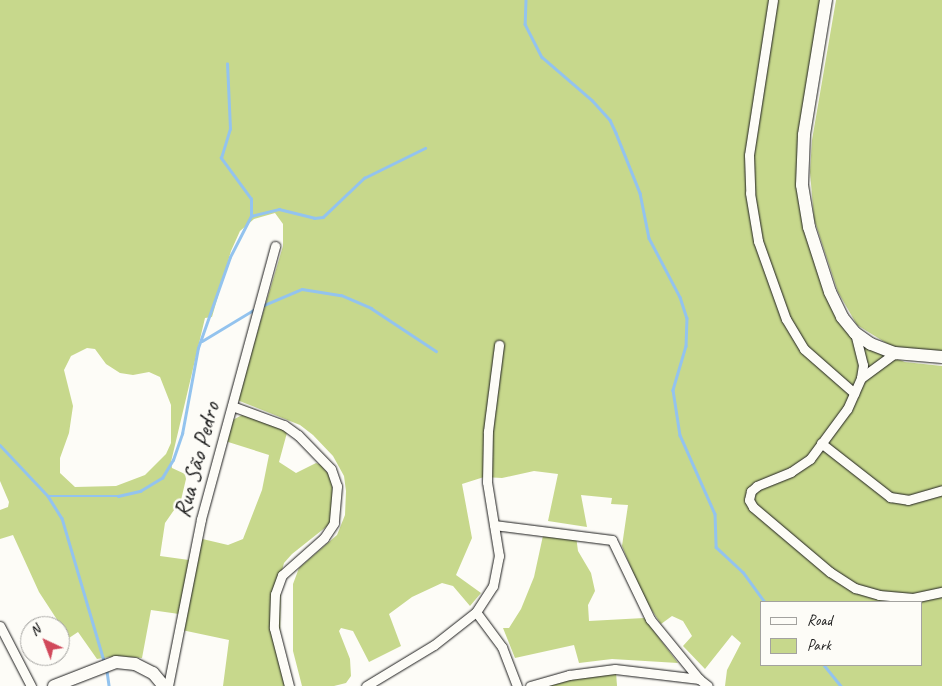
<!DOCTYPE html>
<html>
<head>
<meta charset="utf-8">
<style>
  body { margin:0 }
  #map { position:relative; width:942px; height:686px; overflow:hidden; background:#fdfcf7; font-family:Caveat,sans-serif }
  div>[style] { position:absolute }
  .green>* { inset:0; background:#c7d88c }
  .stream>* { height:2.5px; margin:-1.25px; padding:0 1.25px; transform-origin:1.25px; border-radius:1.25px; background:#93c3ee }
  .roads { filter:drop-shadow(0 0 1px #1c1c1c) drop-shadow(0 0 1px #1c1c1c) }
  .street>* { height:9px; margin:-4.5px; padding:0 4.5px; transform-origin:4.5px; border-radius:4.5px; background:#fdfcf7 }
  .secondary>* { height:12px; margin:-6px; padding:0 6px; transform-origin:6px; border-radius:6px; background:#fdfcf7 }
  span { translate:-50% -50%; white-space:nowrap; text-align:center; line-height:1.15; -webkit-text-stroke:5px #fdfcf7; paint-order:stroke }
  .street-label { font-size:24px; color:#1c1c1c }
  .legend { position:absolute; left:760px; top:601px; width:162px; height:65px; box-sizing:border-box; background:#fdfcf7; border:1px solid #a3a29f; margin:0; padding:6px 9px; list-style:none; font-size:15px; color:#1c1c1c }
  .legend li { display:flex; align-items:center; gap:10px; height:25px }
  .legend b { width:25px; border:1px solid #a3a29f }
  .north { position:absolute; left:20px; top:616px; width:50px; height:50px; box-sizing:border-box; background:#fdfcf7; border:1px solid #a3a29f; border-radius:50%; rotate:317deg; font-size:14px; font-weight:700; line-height:20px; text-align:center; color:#1c1c1c }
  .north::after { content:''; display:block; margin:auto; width:18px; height:22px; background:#d1495b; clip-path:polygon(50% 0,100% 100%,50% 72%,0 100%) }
</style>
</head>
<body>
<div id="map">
  <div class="green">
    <i style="clip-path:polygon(evenodd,0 0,824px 0,800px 138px,827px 296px,870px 349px,905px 362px,942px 366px,942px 686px,725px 686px,727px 670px,741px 643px,732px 635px,705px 669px,683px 646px,692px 636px,683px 621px,672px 616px,661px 624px,643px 597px,622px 546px,628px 505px,611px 504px,612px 498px,581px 495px,587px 527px,548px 521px,558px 474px,534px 471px,502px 478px,484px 477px,462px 484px,472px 538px,456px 575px,481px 593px,470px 606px,453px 586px,442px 583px,412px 597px,389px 614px,401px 646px,369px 662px,353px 631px,341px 628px,339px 631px,350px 659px,351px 676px,346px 683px,334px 686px,302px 686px,293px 651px,293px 584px,299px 568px,337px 535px,345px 515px,346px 491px,344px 476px,333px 456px,313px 435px,300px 425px,237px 400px,283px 246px,283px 224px,275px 213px,254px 219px,240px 231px,231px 251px,212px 317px,205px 318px,171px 462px,172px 468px,185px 474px,186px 479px,181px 500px,165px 523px,160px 556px,189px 560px,194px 537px,228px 545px,243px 539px,262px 490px,269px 455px,225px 441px,231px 421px,242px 415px,288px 429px,279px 462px,296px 473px,316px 463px,321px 465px,330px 476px,333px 491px,331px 523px,292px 554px,284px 563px,281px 574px,280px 647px,289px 686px,223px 686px,229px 640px,177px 629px,179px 614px,151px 610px,142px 658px,116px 656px,97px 659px,78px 632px,69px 638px,39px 592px,13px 535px,0 539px,0 510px,8px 507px,9px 502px,0 481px,0 0,87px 348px,95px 349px,106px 364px,120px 373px,133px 375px,149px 372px,160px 377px,171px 405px,171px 443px,166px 454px,145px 475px,116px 486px,75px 487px,60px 473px,60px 458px,69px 433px,73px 406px,64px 370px,71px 356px,87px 348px,0 0,761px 602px,921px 602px,921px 665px,761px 665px,761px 602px)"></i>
    <i style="clip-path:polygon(836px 0,942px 0,942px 354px,891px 346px,857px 325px,838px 292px,814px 219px,810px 172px,812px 140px)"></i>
    <i style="clip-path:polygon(544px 531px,576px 536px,578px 551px,591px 573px,595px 591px,588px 605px,589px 621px,644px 618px,678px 663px,612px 659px,579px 663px,574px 645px,515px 658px,503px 628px,509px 628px,521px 609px,534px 577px)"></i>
    <i style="clip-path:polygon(616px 672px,617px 686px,535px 686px,556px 680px)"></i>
  </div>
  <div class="stream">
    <i style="left:526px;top:0;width:24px;rotate:92deg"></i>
    <i style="left:525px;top:24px;width:37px;rotate:63deg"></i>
    <i style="left:542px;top:57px;width:66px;rotate:40.7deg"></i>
    <i style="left:592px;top:100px;width:27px;rotate:48deg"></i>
    <i style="left:610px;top:120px;width:14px;rotate:65deg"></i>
    <i style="left:616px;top:133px;width:65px;rotate:68.2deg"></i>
    <i style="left:640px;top:193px;width:46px;rotate:78.7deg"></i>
    <i style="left:649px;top:238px;width:67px;rotate:62.3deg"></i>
    <i style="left:680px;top:297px;width:22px;rotate:72deg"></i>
    <i style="left:687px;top:318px;width:28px;rotate:92deg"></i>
    <i style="left:686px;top:346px;width:46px;rotate:106.5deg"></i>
    <i style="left:673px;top:390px;width:46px;rotate:81.2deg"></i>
    <i style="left:680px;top:435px;width:86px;rotate:66.1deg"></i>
    <i style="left:715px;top:514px;width:33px;rotate:88deg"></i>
    <i style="left:716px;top:547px;width:37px;rotate:43deg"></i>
    <i style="left:743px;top:572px;width:37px;rotate:54deg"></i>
    <i style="left:251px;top:216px;width:29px;rotate:-14deg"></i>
    <i style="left:279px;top:209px;width:36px;rotate:14deg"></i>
    <i style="left:314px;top:218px;width:9px;rotate:-6deg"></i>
    <i style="left:323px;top:217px;width:57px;rotate:-43.6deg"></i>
    <i style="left:364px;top:178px;width:68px;rotate:-26.2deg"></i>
    <i style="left:262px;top:306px;width:43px;rotate:-23deg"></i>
    <i style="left:302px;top:289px;width:39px;rotate:9deg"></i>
    <i style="left:341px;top:295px;width:33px;rotate:23deg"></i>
    <i style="left:371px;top:308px;width:78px;rotate:33.5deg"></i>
    <i style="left:202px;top:341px;width:62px;rotate:-31.1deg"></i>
    <i style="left:0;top:445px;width:70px;rotate:46.7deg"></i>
    <i style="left:48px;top:496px;width:26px;rotate:58deg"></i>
    <i style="left:62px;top:518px;width:149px;rotate:73.6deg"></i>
    <i style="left:48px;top:496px;width:70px"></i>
    <i style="left:118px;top:496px;width:23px;rotate:-13deg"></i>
    <i style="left:140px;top:491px;width:26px;rotate:-31deg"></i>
    <i style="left:162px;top:478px;width:21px;rotate:-59deg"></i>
    <i style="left:173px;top:460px;width:28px;rotate:-71deg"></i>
    <i style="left:182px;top:434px;width:87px;rotate:-79.5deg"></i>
    <i style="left:198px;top:348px;width:96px;rotate:-70.6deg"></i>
    <i style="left:230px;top:257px;width:46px;rotate:-62.9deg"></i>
    <i style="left:251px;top:216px;width:17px;rotate:-90deg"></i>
    <i style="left:251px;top:199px;width:51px;rotate:-126.2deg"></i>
    <i style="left:221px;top:158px;width:30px;rotate:-73deg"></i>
    <i style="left:230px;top:129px;width:65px;rotate:-92.6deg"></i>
    <i style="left:824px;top:665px;width:27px;rotate:51deg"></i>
    <i style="left:107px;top:671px;width:15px;rotate:82deg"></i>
  </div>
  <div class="roads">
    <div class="street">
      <i style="left:773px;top:0;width:157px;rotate:98.8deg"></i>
      <i style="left:749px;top:155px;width:38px;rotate:88deg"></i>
      <i style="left:750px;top:193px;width:49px;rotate:80.5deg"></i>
      <i style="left:758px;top:241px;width:83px;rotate:70.3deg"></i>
      <i style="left:786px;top:319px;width:35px;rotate:59deg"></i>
      <i style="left:804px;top:349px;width:67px;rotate:41.3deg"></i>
      <i style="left:855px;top:333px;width:33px;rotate:76deg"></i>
      <i style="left:863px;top:365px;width:13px;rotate:99deg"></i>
      <i style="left:861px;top:378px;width:34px;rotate:114deg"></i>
      <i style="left:847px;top:409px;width:62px;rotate:126.5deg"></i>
      <i style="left:810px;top:459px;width:23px;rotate:146deg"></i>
      <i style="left:791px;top:472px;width:37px;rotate:158deg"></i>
      <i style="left:757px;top:486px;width:8px;rotate:140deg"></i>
      <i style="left:751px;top:491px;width:9px;rotate:103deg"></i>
      <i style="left:749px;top:500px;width:8px;rotate:60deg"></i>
      <i style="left:753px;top:507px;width:101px;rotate:40.2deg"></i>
      <i style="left:830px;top:572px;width:30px;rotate:33deg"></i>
      <i style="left:855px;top:588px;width:25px;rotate:16deg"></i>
      <i style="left:879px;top:595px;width:34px;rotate:5deg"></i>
      <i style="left:913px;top:598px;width:30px;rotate:-12deg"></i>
      <i style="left:861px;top:378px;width:42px;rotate:-36.3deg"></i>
      <i style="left:232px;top:406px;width:55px;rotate:20.1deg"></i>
      <i style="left:284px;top:425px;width:17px;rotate:36deg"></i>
      <i style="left:298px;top:435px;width:47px;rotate:45.9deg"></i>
      <i style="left:331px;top:469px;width:18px;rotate:71deg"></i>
      <i style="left:337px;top:486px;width:37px;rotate:95deg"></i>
      <i style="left:334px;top:523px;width:18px;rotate:124deg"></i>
      <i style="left:324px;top:538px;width:56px;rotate:138.6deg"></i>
      <i style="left:282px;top:575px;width:20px;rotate:110deg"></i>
      <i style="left:275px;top:594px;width:34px;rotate:92deg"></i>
      <i style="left:274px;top:628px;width:60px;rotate:75.5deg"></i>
      <i style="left:821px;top:443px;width:88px;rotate:38deg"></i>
      <i style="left:890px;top:497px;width:18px;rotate:9deg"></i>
      <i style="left:908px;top:500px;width:35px;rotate:-16deg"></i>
      <i style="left:494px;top:525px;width:119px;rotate:7.2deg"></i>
      <i style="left:612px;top:540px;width:88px;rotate:64.3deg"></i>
      <i style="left:650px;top:619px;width:77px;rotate:50.8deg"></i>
      <i style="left:476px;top:612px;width:44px;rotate:53.4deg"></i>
      <i style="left:502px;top:647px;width:42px;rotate:69deg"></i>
      <i style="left:0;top:626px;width:68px;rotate:62.7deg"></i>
      <i style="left:168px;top:686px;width:170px;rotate:-78.8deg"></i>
      <i style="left:201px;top:519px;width:283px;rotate:-74.8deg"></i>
      <i style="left:366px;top:686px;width:79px;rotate:-31.1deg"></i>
      <i style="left:434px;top:645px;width:53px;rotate:-38.2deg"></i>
      <i style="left:476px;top:612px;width:31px;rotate:-57deg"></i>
      <i style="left:493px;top:586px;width:31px;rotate:-79deg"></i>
      <i style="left:499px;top:556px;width:75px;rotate:-99.2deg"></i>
      <i style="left:487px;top:482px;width:51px;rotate:-88.9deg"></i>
      <i style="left:488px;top:431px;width:87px;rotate:-82.7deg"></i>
      <i style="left:530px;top:686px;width:41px;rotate:-15.8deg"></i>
      <i style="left:569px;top:675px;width:46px;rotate:-7.4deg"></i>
      <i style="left:615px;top:669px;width:85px;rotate:6.8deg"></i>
      <i style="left:699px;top:679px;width:11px;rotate:38deg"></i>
    </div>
    <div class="secondary">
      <i style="left:826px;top:0;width:137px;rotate:99.3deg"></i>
      <i style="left:804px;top:135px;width:50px;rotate:92.3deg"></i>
      <i style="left:802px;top:185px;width:43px;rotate:80.5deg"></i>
      <i style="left:809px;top:227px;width:68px;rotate:72.1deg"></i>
      <i style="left:830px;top:292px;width:28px;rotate:64deg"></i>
      <i style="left:842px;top:317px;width:21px;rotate:51deg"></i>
      <i style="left:855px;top:333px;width:19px;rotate:35deg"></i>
      <i style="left:871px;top:344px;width:26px;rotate:21deg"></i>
      <i style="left:895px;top:353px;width:47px;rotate:4.9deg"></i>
      <i style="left:54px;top:686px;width:66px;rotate:-21.2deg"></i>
      <i style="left:116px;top:662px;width:19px;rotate:6deg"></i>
      <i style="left:135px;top:664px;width:20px;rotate:27deg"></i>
      <i style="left:153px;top:673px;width:17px;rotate:50deg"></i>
    </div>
  </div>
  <div class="street-label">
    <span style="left:197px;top:460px;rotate:-75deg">Rua São Pedro</span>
  </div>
  <ul class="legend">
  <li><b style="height:6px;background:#fdfcf7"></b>Road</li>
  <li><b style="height:14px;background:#c7d88c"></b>Park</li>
  </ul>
  <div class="north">N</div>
</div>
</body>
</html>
